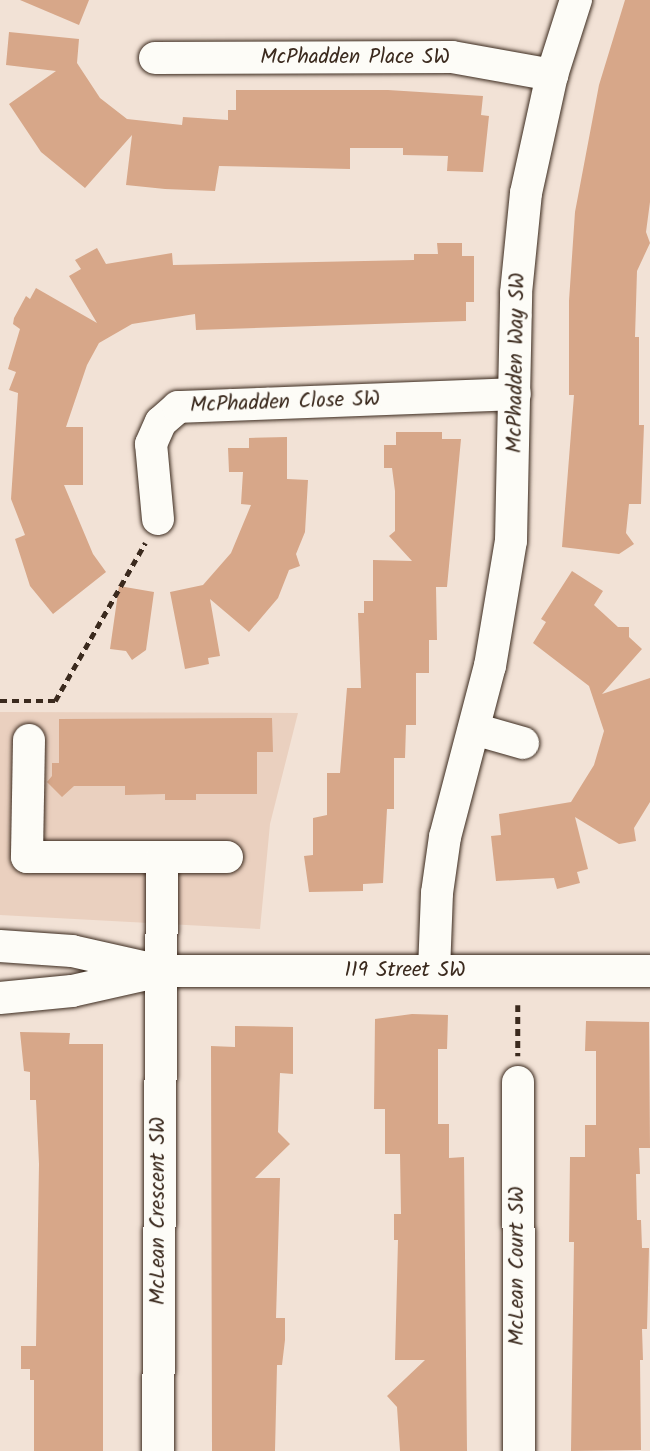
<!DOCTYPE html>
<html>
<head>
<meta charset="utf-8">
<style>
  body { margin:0 }
  #map { position:relative; width:650px; height:1451px; overflow:hidden; background:#f2e2d6; font-family:Kalam,sans-serif }
  div>[style] { position:absolute }
  .built>* { inset:0; background:#ead0bf }
  .building>* { inset:0; background:#d7a789 }
  .path>* { height:4.5px; margin-top:-2.25px; transform-origin:0; background:repeating-linear-gradient(90deg,#3b2a1e 0 7px,transparent 0 12px) }
  .roads { filter:drop-shadow(0 0 2px #3b2a1e) drop-shadow(0 0 2px #3b2a1e) }
  .minor>* { height:32px; margin:-16px; padding:0 16px; transform-origin:16px; border-radius:16px; background:#fdfcf7 }
  span { translate:-50% -50%; white-space:nowrap; text-align:center; line-height:1.15; -webkit-text-stroke:7px #fdfcf7; paint-order:stroke }
  .street-label { font-size:21px; color:#3b2a1e }
</style>
</head>
<body>
<div id="map">
  <div class="built">
    <i style="clip-path:polygon(0 712px,298px 713px,270px 824px,260px 929px,0 915px)"></i>
  </div>
  <div class="building">
    <i style="clip-path:polygon(20px 0,89px 0,79px 25px)"></i>
    <i style="clip-path:polygon(625px 0,650px 0,650px 202px,646px 232px,650px 243px,637px 271px,635px 337px,639px 337px,639px 425px,644px 425px,641px 504px,629px 504px,626px 533px,634px 544px,619px 554px,562px 547px,574px 395px,569px 395px,569px 301px,575px 212px,599px 85px)"></i>
    <i style="clip-path:polygon(9px 32px,79px 39px,77px 63px,100px 98px,127px 119px,182px 125px,183px 117px,228px 120px,228px 110px,236px 110px,236px 90px,388px 90px,483px 96px,481px 115px,489px 116px,483px 172px,447px 171px,448px 156px,403px 155px,403px 148px,350px 148px,350px 169px,219px 166px,215px 191px,165px 189px,126px 185px,132px 135px,85px 188px,41px 152px,9px 104px,56px 71px,6px 65px)"></i>
    <i style="clip-path:polygon(437px 243px,462px 243px,462px 256px,474px 256px,474px 302px,466px 302px,466px 321px,196px 330px,195px 314px,132px 324px,99px 343px,87px 365px,66px 427px,83px 427px,83px 485px,64px 485px,93px 554px,106px 572px,53px 614px,30px 586px,15px 539px,25px 535px,11px 499px,18px 393px,9px 390px,16px 372px,8px 369px,20px 329px,13px 324px,14px 318px,26px 296px,30px 299px,36px 288px,97px 323px,69px 276px,81px 269px,75px 260px,97px 248px,106px 264px,172px 253px,173px 265px,414px 260px,414px 254px,438px 254px)"></i>
    <i style="clip-path:polygon(396px 432px,442px 432px,442px 439px,461px 439px,447px 587px,436px 587px,437px 640px,429px 640px,429px 673px,416px 673px,416px 725px,406px 725px,405px 758px,394px 758px,394px 809px,387px 809px,383px 883px,363px 884px,363px 891px,309px 892px,304px 856px,313px 855px,313px 818px,327px 815px,327px 773px,340px 773px,347px 688px,361px 688px,358px 613px,364px 613px,364px 601px,373px 601px,373px 560px,412px 561px,389px 536px,395px 531px,395px 491px,392px 468px,384px 468px,384px 445px,396px 445px)"></i>
    <i style="clip-path:polygon(287px 437px,287px 479px,308px 480px,305px 532px,296px 554px,300px 566px,289px 570px,278px 598px,249px 632px,210px 599px,220px 656px,208px 658px,209px 664px,185px 669px,170px 592px,203px 585px,231px 553px,251px 505px,241px 504px,243px 472px,229px 472px,228px 448px,249px 448px,249px 438px)"></i>
    <i style="clip-path:polygon(572px 571px,603px 591px,594px 605px,618px 627px,629px 627px,629px 637px,642px 649px,602px 694px,650px 678px,650px 802px,634px 828px,636px 841px,619px 844px,575px 817px,588px 869px,577px 872px,580px 883px,557px 889px,554px 878px,496px 881px,491px 836px,501px 835px,499px 814px,571px 802px,594px 765px,604px 731px,589px 686px,533px 643px,546px 622px,541px 619px)"></i>
    <i style="clip-path:polygon(119px 586px,154px 592px,146px 650px,132px 660px,126px 651px,110px 649px)"></i>
    <i style="clip-path:polygon(272px 718px,273px 752px,257px 752px,257px 794px,196px 794px,196px 800px,165px 800px,165px 794px,125px 795px,125px 786px,74px 786px,62px 797px,47px 782px,52px 776px,52px 763px,59px 763px,59px 719px)"></i>
    <i style="clip-path:polygon(412px 1014px,448px 1015px,447px 1049px,438px 1049px,438px 1124px,449px 1124px,449px 1158px,464px 1157px,467px 1451px,400px 1451px,397px 1407px,387px 1396px,425px 1360px,395px 1360px,398px 1240px,394px 1240px,394px 1214px,401px 1214px,400px 1154px,385px 1154px,385px 1109px,374px 1109px,375px 1019px)"></i>
    <i style="clip-path:polygon(586px 1021px,649px 1022px,650px 1148px,639px 1148px,640px 1174px,636px 1174px,637px 1220px,641px 1220px,642px 1248px,649px 1248px,647px 1329px,642px 1329px,643px 1360px,640px 1360px,641px 1450px,571px 1451px,574px 1242px,569px 1242px,570px 1157px,585px 1157px,585px 1125px,596px 1125px,596px 1051px,585px 1051px)"></i>
    <i style="clip-path:polygon(235px 1026px,293px 1027px,293px 1074px,280px 1073px,278px 1132px,290px 1144px,255px 1178px,280px 1178px,276px 1318px,285px 1318px,285px 1340px,282px 1365px,277px 1365px,275px 1451px,212px 1451px,211px 1046px,235px 1047px)"></i>
    <i style="clip-path:polygon(20px 1032px,70px 1033px,69px 1044px,103px 1044px,103px 1451px,34px 1451px,34px 1380px,30px 1380px,30px 1369px,21px 1369px,21px 1346px,36px 1346px,39px 1164px,36px 1100px,30px 1100px,30px 1072px,24px 1071px)"></i>
  </div>
  <div class="path">
    <i style="left:0;top:701px;width:55px"></i>
    <i style="left:55px;top:701px;width:182px;rotate:-60.3deg"></i>
    <i style="left:518px;top:1005px;width:51px;rotate:90deg"></i>
  </div>
  <div class="roads">
    <div class="minor">
      <i style="left:155px;top:58px;width:297px;rotate:-0.2deg"></i>
      <i style="left:452px;top:57px;width:102px;rotate:10.2deg"></i>
      <i style="left:158px;top:519px;width:75px;rotate:-95.3deg"></i>
      <i style="left:151px;top:444px;width:24px;rotate:-66deg"></i>
      <i style="left:161px;top:422px;width:23px;rotate:-41deg"></i>
      <i style="left:178px;top:407px;width:337px;rotate:-2.2deg"></i>
      <i style="left:474px;top:729px;width:51px;rotate:15.9deg"></i>
      <i style="left:29px;top:740px;width:117px;rotate:91deg"></i>
      <i style="left:27px;top:857px;width:200px"></i>
      <i style="left:0;top:946px;width:72px;rotate:4deg"></i>
      <i style="left:72px;top:951px;width:82px;rotate:12.7deg"></i>
      <i style="left:434px;top:971px;width:78px;rotate:-87.8deg"></i>
      <i style="left:437px;top:893px;width:57px;rotate:-81.9deg"></i>
      <i style="left:445px;top:837px;width:177px;rotate:-75.3deg"></i>
      <i style="left:490px;top:666px;width:127px;rotate:-80.5deg"></i>
      <i style="left:511px;top:541px;width:248px;rotate:-88.8deg"></i>
      <i style="left:516px;top:293px;width:100px;rotate:-84.3deg"></i>
      <i style="left:526px;top:193px;width:121px;rotate:-77.6deg"></i>
      <i style="left:552px;top:75px;width:79px;rotate:-72.3deg"></i>
      <i style="left:0;top:998px;width:72px;rotate:-5.6deg"></i>
      <i style="left:72px;top:991px;width:90px;rotate:-12.8deg"></i>
      <i style="left:160px;top:971px;width:490px"></i>
      <i style="left:518px;top:1082px;width:369px;rotate:89.8deg"></i>
      <i style="left:158px;top:1451px;width:594px;rotate:-89.61deg"></i>
    </div>
  </div>
  <div class="street-label">
    <span style="left:355px;top:58px">McPhadden Place SW</span>
    <span style="left:517px;top:363px;rotate:-89deg">McPhadden Way SW</span>
    <span style="left:285px;top:403px;rotate:-2deg">McPhadden Close SW</span>
    <span style="left:405px;top:971px">119 Street SW</span>
    <span style="left:159px;top:1211px;rotate:-90deg">McLean Crescent SW</span>
    <span style="left:518px;top:1266px;rotate:-90deg">McLean Court SW</span>
  </div>
</div>
</body>
</html>
